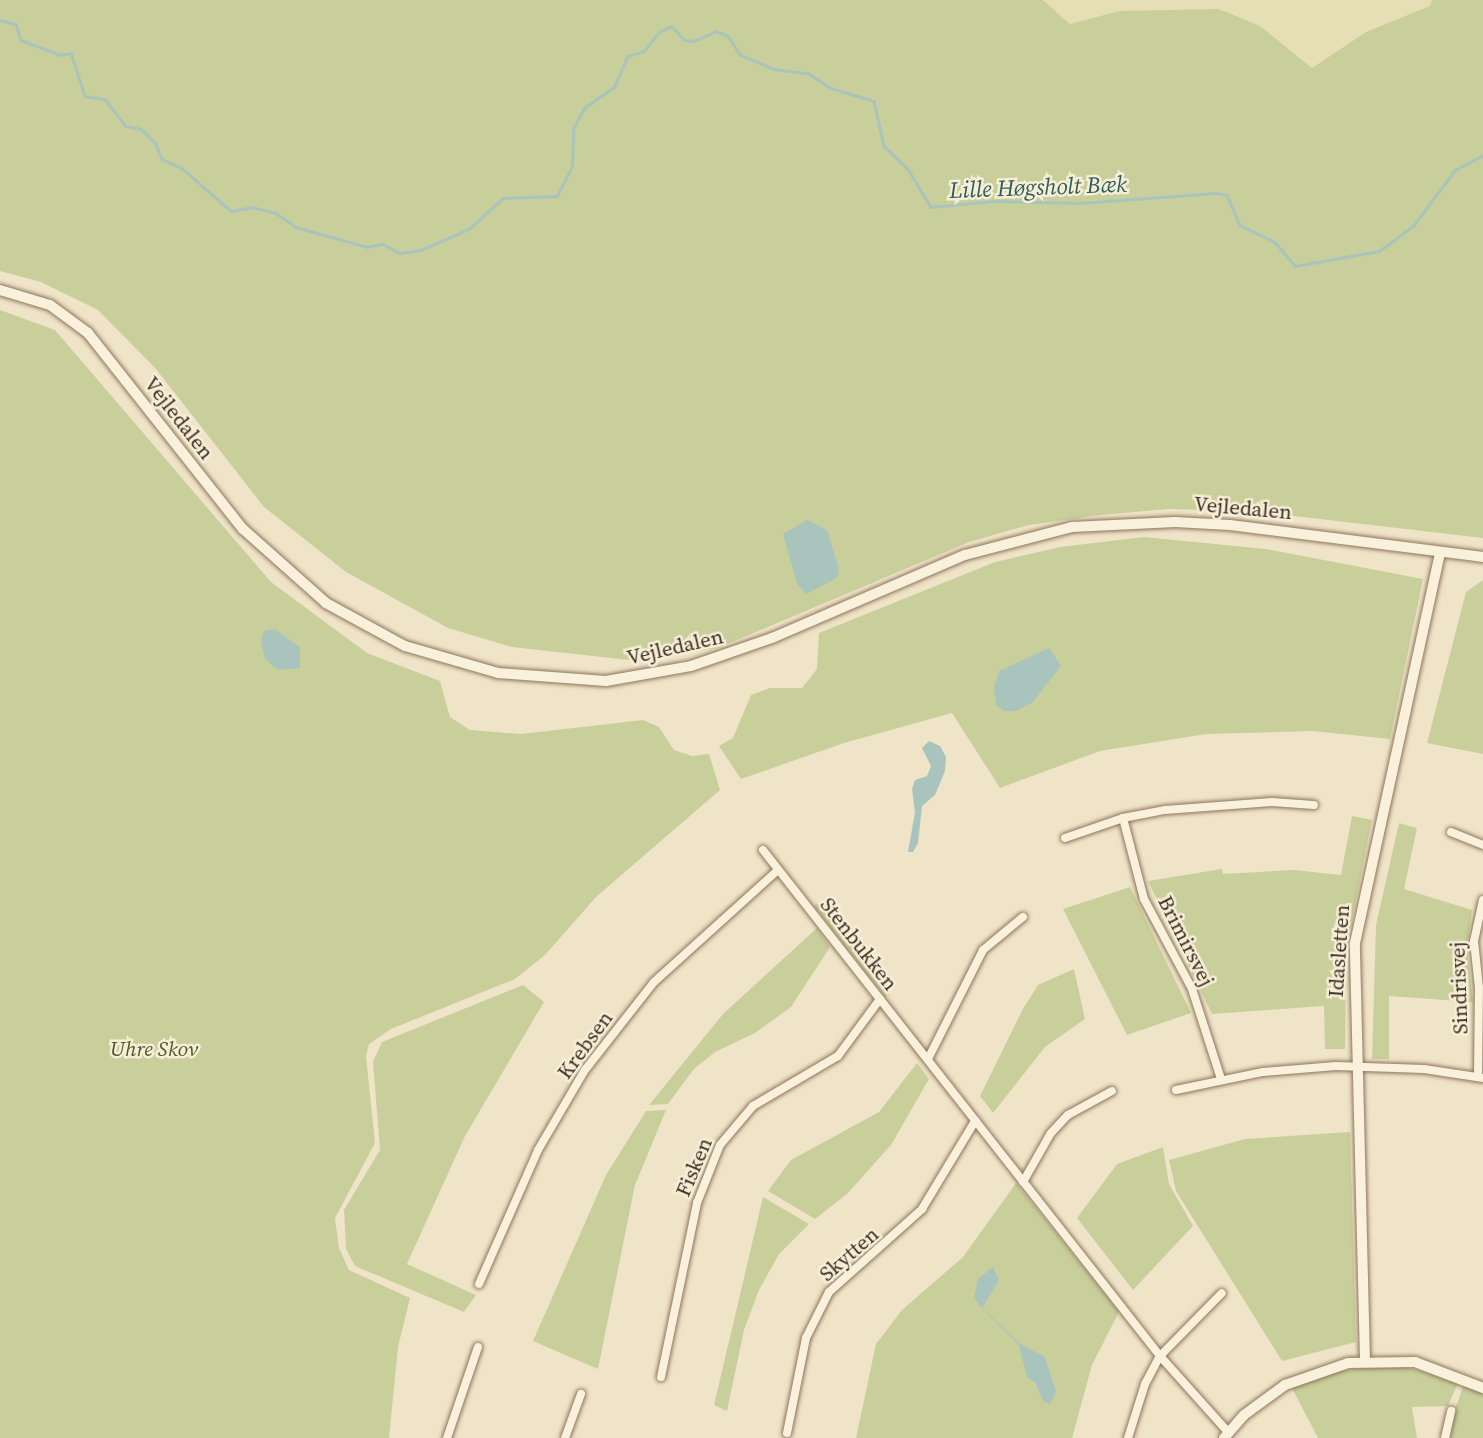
<!DOCTYPE html>
<html>
<head>
<meta charset="utf-8">
<style>
  body { margin:0 }
  #map { position:relative; width:1483px; height:1438px; overflow:hidden; background:#f0e4c8; font-family:"Source Serif 4",serif }
  div>[style] { position:absolute }
  .farmland>* { inset:0; background:#e6deb5 }
  .green>* { inset:0; background:#c9cf9b }
  .water>* { inset:0; background:#a9c4bc }
  .stream>* { height:2.5px; margin:-1.25px; padding:0 1.25px; transform-origin:1.25px; border-radius:1.25px; background:#a9c4bc }
  .roads { filter:drop-shadow(0 0 2px #8d765c) drop-shadow(0 0 2px #8d765c) }
  .minor>* { height:8px; margin:-4px; padding:0 4px; transform-origin:4px; border-radius:4px; background:#faf1dc }
  .tertiary>* { height:10px; margin:-5px; padding:0 5px; transform-origin:5px; border-radius:5px; background:#faf1dc }
  span { translate:-50% -50%; white-space:nowrap; text-align:center; line-height:1.15; -webkit-text-stroke:5px #f7eed8; paint-order:stroke }
  .street-label { font-size:21px; color:#3d2e20 }
  .park-label { font-size:21px; color:#4d5a26; font-style:italic }
  .water-label { font-size:23px; color:#2f5d5a; font-style:italic }
</style>
</head>
<body>
<div id="map">
  <div class="farmland">
    <i style="clip-path:polygon(1043px 0,1432px 0,1431px 6px,1366px 32px,1312px 68px,1260px 26px,1119px 11px,1070px 24px)"></i>
  </div>
  <div class="green">
    <i style="clip-path:polygon(0 0,1043px 0,1070px 24px,1119px 11px,1219px 9px,1260px 26px,1312px 68px,1366px 32px,1430px 6px,1432px 0,1483px 0,1483px 538px,1250px 511px,1169px 509px,1100px 515px,1029px 525px,969px 542px,718px 648px,638px 661px,512px 647px,448px 628px,346px 572px,264px 507px,156px 369px,98px 310px,41px 282px,0 271px)"></i>
    <i style="clip-path:polygon(0 310px,55px 330px,271px 582px,367px 653px,440px 681px,450px 717px,470px 730px,521px 734px,643px 720px,659px 727px,674px 750px,692px 756px,709px 754px,720px 790px,596px 897px,545px 955px,515px 979px,391px 1029px,369px 1044px,366px 1056px,375px 1143px,335px 1218px,339px 1248px,349px 1270px,410px 1298px,398px 1347px,389px 1438px,0 1438px)"></i>
    <i style="clip-path:polygon(1144px 537px,1266px 549px,1423px 579px,1390px 739px,1312px 731px,1206px 734px,1100px 751px,1000px 788px,952px 713px,844px 743px,741px 779px,719px 746px,733px 738px,751px 695px,770px 688px,802px 688px,817px 669px,819px 633px,995px 562px,1060px 547px)"></i>
    <i style="clip-path:polygon(1483px 580px,1483px 754px,1427px 743px,1466px 592px)"></i>
    <i style="clip-path:polygon(1352px 816px,1372px 820px,1346px 949px,1345px 1049px,1325px 1049px,1324px 1006px,1212px 1014px,1148px 881px,1222px 869px,1223px 874px,1294px 870px,1341px 875px)"></i>
    <i style="clip-path:polygon(1399px 823px,1417px 828px,1404px 889px,1472px 910px,1467px 946px,1473px 1002px,1389px 996px,1389px 1059px,1372px 1059px,1376px 925px)"></i>
    <i style="clip-path:polygon(1130px 887px,1191px 1013px,1127px 1035px,1063px 909px)"></i>
    <i style="clip-path:polygon(818px 903px,890px 994px,885px 997px,814px 906px)"></i>
    <i style="clip-path:polygon(817px 928px,830px 947px,791px 1007px,755px 1033px,715px 1052px,694px 1069px,668px 1104px,649px 1105px,723px 1014px)"></i>
    <i style="clip-path:polygon(1074px 969px,1085px 1019px,1045px 1047px,993px 1113px,980px 1096px,1023px 1009px,1038px 985px)"></i>
    <i style="clip-path:polygon(523px 985px,544px 1002px,465px 1136px,407px 1264px,476px 1295px,464px 1312px,355px 1266px,346px 1249px,344px 1210px,380px 1150px,373px 1062px,382px 1042px)"></i>
    <i style="clip-path:polygon(917px 1063px,929px 1079px,891px 1145px,847px 1194px,815px 1219px,768px 1191px,791px 1160px,879px 1112px)"></i>
    <i style="clip-path:polygon(666px 1110px,635px 1185px,598px 1369px,533px 1341px,606px 1175px,646px 1111px)"></i>
    <i style="clip-path:polygon(1350px 1132px,1356px 1342px,1282px 1361px,1176px 1191px,1169px 1160px,1245px 1139px)"></i>
    <i style="clip-path:polygon(1163px 1147px,1169px 1184px,1193px 1226px,1133px 1290px,1077px 1218px,1117px 1164px)"></i>
    <i style="clip-path:polygon(1016px 1183px,1119px 1312px,1092px 1365px,1072px 1438px,856px 1438px,876px 1344px,902px 1310px,963px 1257px)"></i>
    <i style="clip-path:polygon(763px 1197px,809px 1224px,779px 1254px,759px 1290px,744px 1330px,727px 1411px,714px 1405px)"></i>
    <i style="clip-path:polygon(1372px 1366px,1406px 1367px,1458px 1383px,1448px 1406px,1412px 1407px,1417px 1438px,1318px 1438px,1292px 1388px,1325px 1374px)"></i>
    <i style="clip-path:polygon(1464px 1384px,1483px 1394px,1483px 1438px,1450px 1438px,1454px 1412px)"></i>
  </div>
  <div class="water">
    <i style="clip-path:polygon(807px 520px,827px 530px,839px 569px,837px 578px,806px 594px,797px 584px,783px 534px)"></i>
    <i style="clip-path:polygon(275px 629px,300px 647px,300px 668px,278px 670px,265px 659px,261px 641px,264px 631px)"></i>
    <i style="clip-path:polygon(1049px 648px,1061px 666px,1033px 702px,1016px 711px,1004px 711px,996px 705px,994px 688px,999px 671px)"></i>
    <i style="clip-path:polygon(929px 741px,940px 746px,946px 757px,945px 771px,935px 795px,922px 806px,918px 843px,913px 852px,908px 852px,915px 812px,912px 789px,915px 780px,927px 776px,931px 766px,922px 748px)"></i>
    <i style="clip-path:polygon(993px 1267px,999px 1280px,982px 1308px,1020px 1344px,1045px 1357px,1056px 1392px,1050px 1404px,1043px 1401px,1035px 1382px,1027px 1378px,1019px 1345px,983px 1310px,974px 1298px,978px 1279px)"></i>
  </div>
  <div class="stream">
    <i style="left:0;top:20px;width:16px;rotate:14deg"></i>
    <i style="left:16px;top:24px;width:17px;rotate:73deg"></i>
    <i style="left:21px;top:40px;width:42px;rotate:21deg"></i>
    <i style="left:60px;top:55px;width:11px;rotate:-10deg"></i>
    <i style="left:71px;top:53px;width:45px;rotate:72deg"></i>
    <i style="left:85px;top:96px;width:20px;rotate:9deg"></i>
    <i style="left:105px;top:99px;width:34px;rotate:52deg"></i>
    <i style="left:126px;top:126px;width:15px;rotate:11deg"></i>
    <i style="left:141px;top:129px;width:19px;rotate:43deg"></i>
    <i style="left:155px;top:142px;width:18px;rotate:68deg"></i>
    <i style="left:162px;top:159px;width:23px;rotate:25deg"></i>
    <i style="left:183px;top:169px;width:64px;rotate:41.2deg"></i>
    <i style="left:231px;top:211px;width:22px;rotate:-10deg"></i>
    <i style="left:253px;top:207px;width:24px;rotate:15deg"></i>
    <i style="left:276px;top:213px;width:24px;rotate:35deg"></i>
    <i style="left:296px;top:227px;width:74px;rotate:15.7deg"></i>
    <i style="left:367px;top:247px;width:16px;rotate:-11deg"></i>
    <i style="left:383px;top:244px;width:19px;rotate:28deg"></i>
    <i style="left:400px;top:253px;width:21px;rotate:-8deg"></i>
    <i style="left:421px;top:250px;width:52px;rotate:-23.6deg"></i>
    <i style="left:469px;top:229px;width:46px;rotate:-42.4deg"></i>
    <i style="left:503px;top:198px;width:54px;rotate:-2.1deg"></i>
    <i style="left:557px;top:196px;width:34px;rotate:-63deg"></i>
    <i style="left:572px;top:166px;width:37px;rotate:-88deg"></i>
    <i style="left:573px;top:129px;width:24px;rotate:-62deg"></i>
    <i style="left:584px;top:108px;width:37px;rotate:-35deg"></i>
    <i style="left:614px;top:87px;width:34px;rotate:-66deg"></i>
    <i style="left:628px;top:56px;width:17px;rotate:-17deg"></i>
    <i style="left:644px;top:51px;width:24px;rotate:-52deg"></i>
    <i style="left:659px;top:32px;width:14px;rotate:-25deg"></i>
    <i style="left:672px;top:26px;width:18px;rotate:49deg"></i>
    <i style="left:684px;top:40px;width:10px;rotate:6deg"></i>
    <i style="left:694px;top:41px;width:24px;rotate:-24deg"></i>
    <i style="left:716px;top:31px;width:13px;rotate:23deg"></i>
    <i style="left:728px;top:36px;width:23px;rotate:56deg"></i>
    <i style="left:741px;top:55px;width:36px;rotate:23deg"></i>
    <i style="left:774px;top:69px;width:34px;rotate:7deg"></i>
    <i style="left:808px;top:73px;width:27px;rotate:33deg"></i>
    <i style="left:831px;top:88px;width:45px;rotate:16.8deg"></i>
    <i style="left:874px;top:101px;width:46px;rotate:77.5deg"></i>
    <i style="left:884px;top:146px;width:33px;rotate:44deg"></i>
    <i style="left:908px;top:169px;width:44px;rotate:58.8deg"></i>
    <i style="left:931px;top:207px;width:62px;rotate:-5.5deg"></i>
    <i style="left:993px;top:201px;width:87px;rotate:1.3deg"></i>
    <i style="left:1080px;top:203px;width:136px;rotate:-4.2deg"></i>
    <i style="left:1216px;top:193px;width:11px;rotate:10deg"></i>
    <i style="left:1227px;top:195px;width:33px;rotate:67deg"></i>
    <i style="left:1240px;top:225px;width:39px;rotate:26deg"></i>
    <i style="left:1275px;top:242px;width:31px;rotate:50deg"></i>
    <i style="left:1295px;top:266px;width:85px;rotate:-10.1deg"></i>
    <i style="left:1379px;top:251px;width:42px;rotate:-36.3deg"></i>
    <i style="left:1413px;top:226px;width:70px;rotate:-53.1deg"></i>
    <i style="left:1455px;top:170px;width:32px;rotate:-28deg"></i>
  </div>
  <div class="roads">
    <div class="minor">
      <i style="left:1123px;top:818px;width:84px;rotate:75.5deg"></i>
      <i style="left:1144px;top:899px;width:102px;rotate:61.9deg"></i>
      <i style="left:1192px;top:989px;width:95px;rotate:72.1deg"></i>
      <i style="left:1451px;top:832px;width:35px;rotate:22deg"></i>
      <i style="left:1065px;top:838px;width:61px;rotate:-19deg"></i>
      <i style="left:1123px;top:818px;width:43px;rotate:-10.8deg"></i>
      <i style="left:1165px;top:810px;width:107px;rotate:-4.3deg"></i>
      <i style="left:1272px;top:802px;width:42px;rotate:4.1deg"></i>
      <i style="left:763px;top:850px;width:643px;rotate:51.88deg"></i>
      <i style="left:1160px;top:1356px;width:102px;rotate:48.2deg"></i>
      <i style="left:928px;top:1059px;width:122px;rotate:-63.2deg"></i>
      <i style="left:983px;top:950px;width:52px;rotate:-39.5deg"></i>
      <i style="left:1478px;top:1077px;width:89px;rotate:-89.4deg"></i>
      <i style="left:1479px;top:988px;width:47px;rotate:-96.1deg"></i>
      <i style="left:1474px;top:941px;width:42px;rotate:-77.6deg"></i>
      <i style="left:1176px;top:1090px;width:89px;rotate:-11.7deg"></i>
      <i style="left:1263px;top:1072px;width:73px;rotate:-4.7deg"></i>
      <i style="left:1336px;top:1066px;width:88px;rotate:2deg"></i>
      <i style="left:1424px;top:1069px;width:60px;rotate:8.7deg"></i>
      <i style="left:1023px;top:1182px;width:56px;rotate:-60.3deg"></i>
      <i style="left:1051px;top:1133px;width:25px;rotate:-47deg"></i>
      <i style="left:1068px;top:1115px;width:50px;rotate:-28.6deg"></i>
      <i style="left:479px;top:1284px;width:146px;rotate:-66.2deg"></i>
      <i style="left:538px;top:1150px;width:93px;rotate:-59.6deg"></i>
      <i style="left:585px;top:1070px;width:112px;rotate:-51.9deg"></i>
      <i style="left:654px;top:982px;width:167px;rotate:-42.1deg"></i>
      <i style="left:661px;top:1377px;width:178px;rotate:-78.3deg"></i>
      <i style="left:697px;top:1203px;width:62px;rotate:-68.4deg"></i>
      <i style="left:720px;top:1145px;width:51px;rotate:-49.8deg"></i>
      <i style="left:753px;top:1106px;width:99px;rotate:-30.5deg"></i>
      <i style="left:838px;top:1056px;width:71px;rotate:-53.6deg"></i>
      <i style="left:787px;top:1433px;width:97px;rotate:-78.7deg"></i>
      <i style="left:806px;top:1338px;width:51px;rotate:-63.4deg"></i>
      <i style="left:829px;top:1292px;width:125px;rotate:-41.7deg"></i>
      <i style="left:922px;top:1209px;width:103px;rotate:-58.9deg"></i>
      <i style="left:447px;top:1438px;width:96px;rotate:-71.2deg"></i>
      <i style="left:565px;top:1438px;width:47px;rotate:-70deg"></i>
      <i style="left:1128px;top:1438px;width:57px;rotate:-72.5deg"></i>
      <i style="left:1145px;top:1384px;width:32px;rotate:-62deg"></i>
      <i style="left:1160px;top:1356px;width:88px;rotate:-45.5deg"></i>
      <i style="left:1445px;top:1438px;width:28px;rotate:-77deg"></i>
    </div>
    <div class="tertiary">
      <i style="left:0;top:290px;width:52px;rotate:16.7deg"></i>
      <i style="left:50px;top:305px;width:47px;rotate:36.4deg"></i>
      <i style="left:88px;top:333px;width:250px;rotate:51.7deg"></i>
      <i style="left:243px;top:529px;width:111px;rotate:41.7deg"></i>
      <i style="left:326px;top:603px;width:90px;rotate:28.6deg"></i>
      <i style="left:405px;top:646px;width:97px;rotate:16.2deg"></i>
      <i style="left:498px;top:673px;width:108px;rotate:4.2deg"></i>
      <i style="left:606px;top:681px;width:86px;rotate:-10deg"></i>
      <i style="left:691px;top:666px;width:86px;rotate:-19.1deg"></i>
      <i style="left:772px;top:638px;width:210px;rotate:-23.3deg"></i>
      <i style="left:965px;top:555px;width:111px;rotate:-14.7deg"></i>
      <i style="left:1072px;top:527px;width:103px;rotate:-2.8deg"></i>
      <i style="left:1175px;top:522px;width:55px;rotate:3.1deg"></i>
      <i style="left:1230px;top:525px;width:255px;rotate:7.2deg"></i>
      <i style="left:1365px;top:1361px;width:418px;rotate:-91.4deg"></i>
      <i style="left:1355px;top:943px;width:400px;rotate:-77.7deg"></i>
      <i style="left:1224px;top:1438px;width:30px;rotate:-49deg"></i>
      <i style="left:1244px;top:1415px;width:51px;rotate:-36.2deg"></i>
      <i style="left:1285px;top:1385px;width:67px;rotate:-19.2deg"></i>
      <i style="left:1348px;top:1363px;width:67px;rotate:-0.9deg"></i>
      <i style="left:1415px;top:1362px;width:73px;rotate:20.9deg"></i>
    </div>
  </div>
  <div class="street-label">
    <span style="left:179px;top:418px;rotate:52deg">Vejledalen</span>
    <span style="left:1243px;top:508px;rotate:5deg">Vejledalen</span>
    <span style="left:675px;top:647px;rotate:-13deg">Vejledalen</span>
    <span style="left:1186px;top:941px;rotate:63deg">Brimirsvej</span>
    <span style="left:859px;top:944px;rotate:52deg">Stenbukken</span>
    <span style="left:1339px;top:951px;rotate:-86deg">Idasletten</span>
    <span style="left:1459px;top:988px;rotate:-92deg">Sindrisvej</span>
    <span style="left:585px;top:1045px;rotate:-54deg">Krebsen</span>
    <span style="left:694px;top:1167px;rotate:-67deg">Fisken</span>
    <span style="left:849px;top:1254px;rotate:-41deg">Skytten</span>
  </div>
  <div class="park-label">
    <span style="left:154px;top:1049px">Uhre Skov</span>
  </div>
  <div class="water-label">
    <span style="left:1038px;top:187px;rotate:-2deg">Lille Høgsholt Bæk</span>
  </div>
</div>
</body>
</html>
